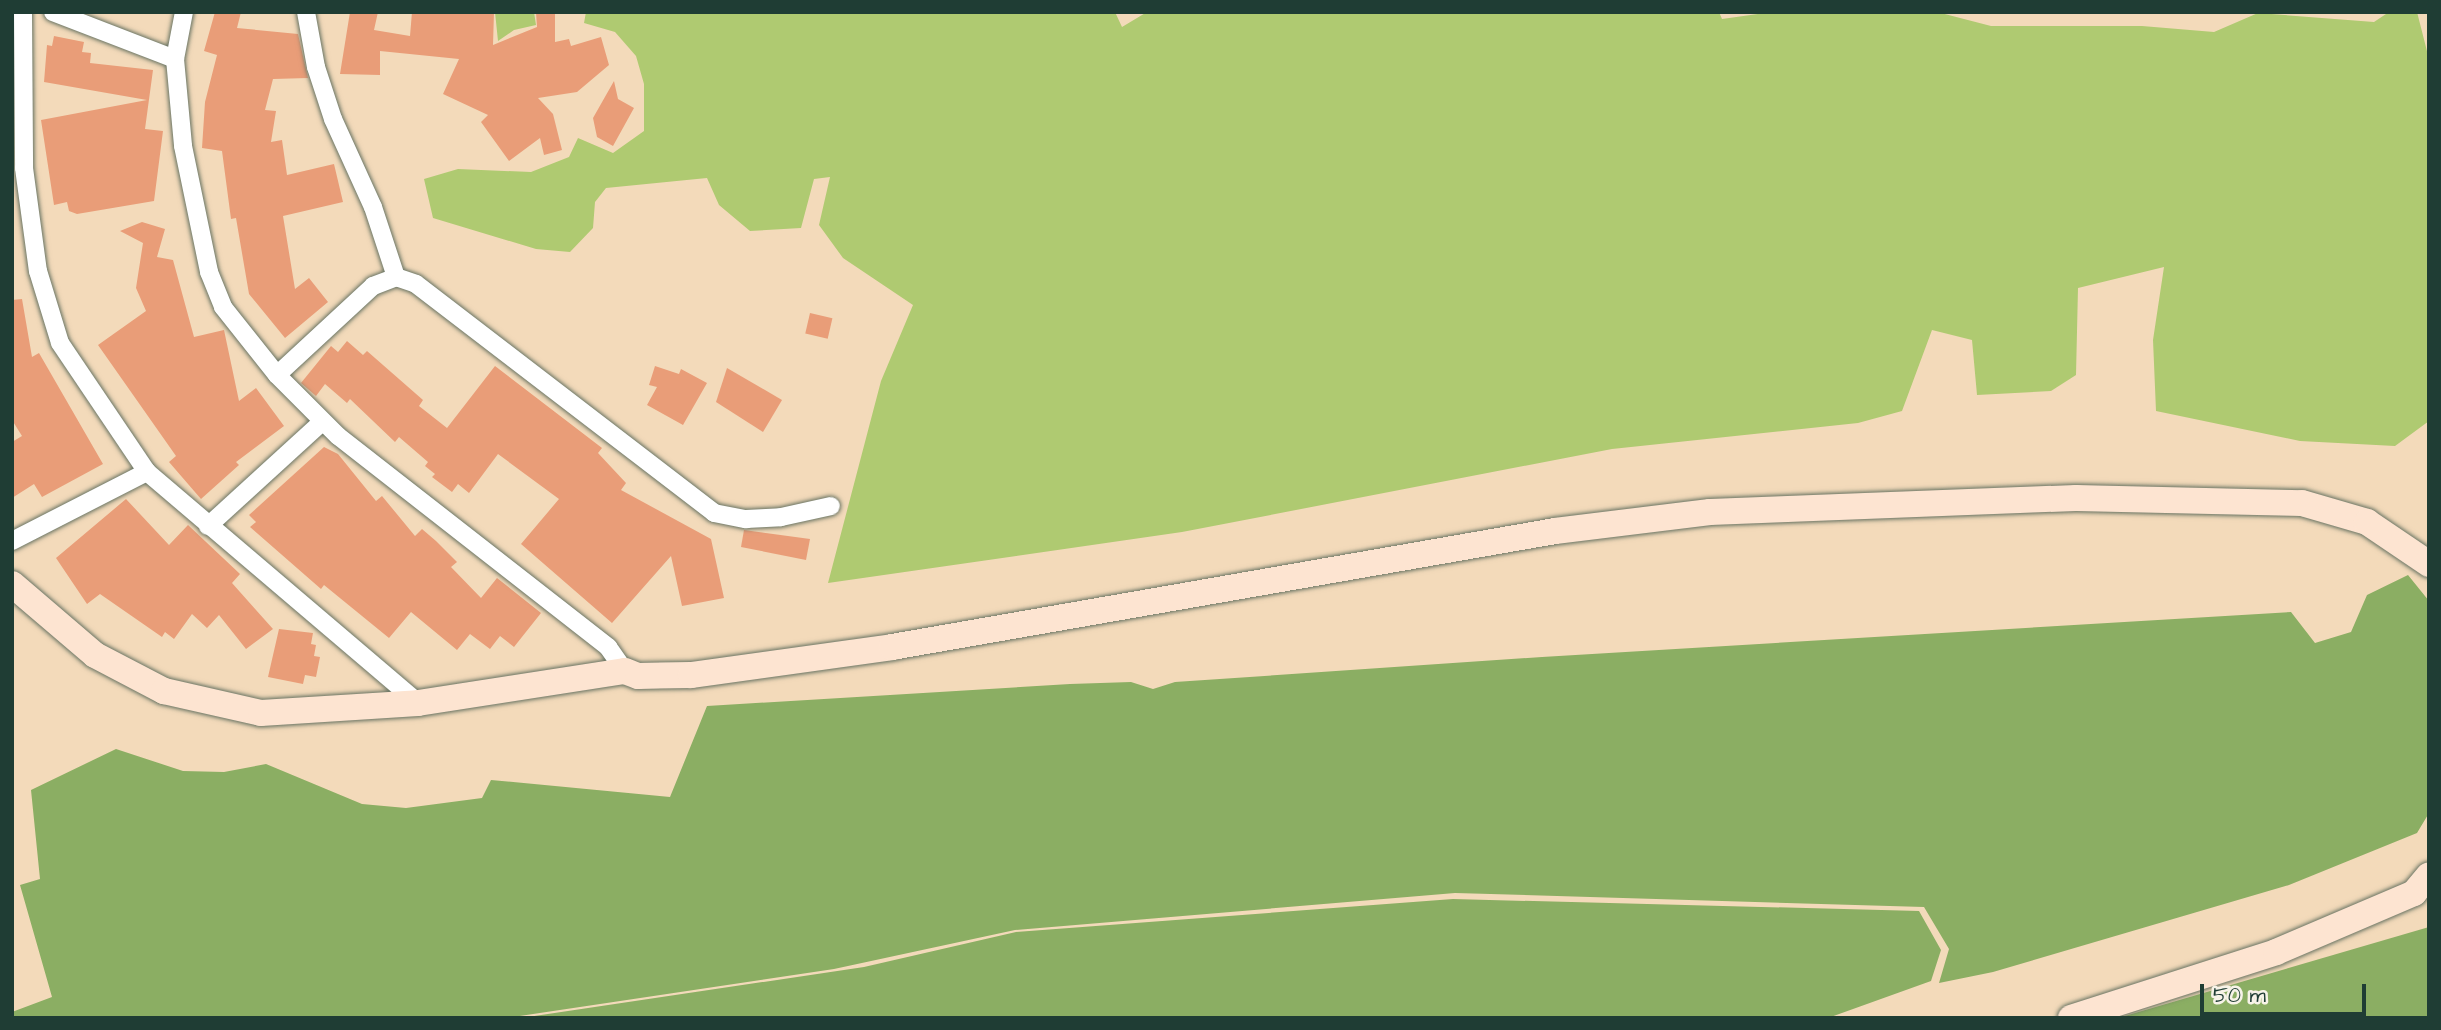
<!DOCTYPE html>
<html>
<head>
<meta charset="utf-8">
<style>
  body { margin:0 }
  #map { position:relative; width:2441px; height:1030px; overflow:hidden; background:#f3daba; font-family:"Architects Daughter",sans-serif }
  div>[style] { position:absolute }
  .green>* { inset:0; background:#afca71 }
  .forest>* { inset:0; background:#8bae63 }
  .building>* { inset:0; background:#e99d78; transform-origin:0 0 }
  .roads { filter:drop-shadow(0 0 2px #697463) drop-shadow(0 0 2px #697463) }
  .minor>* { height:18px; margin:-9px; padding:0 9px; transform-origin:9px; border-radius:9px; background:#fff }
  .secondary>* { height:26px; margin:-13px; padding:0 13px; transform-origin:13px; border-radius:13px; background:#fde4d1 }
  span { translate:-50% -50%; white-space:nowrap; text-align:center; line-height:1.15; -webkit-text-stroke:6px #f7f3e8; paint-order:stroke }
  .frame { position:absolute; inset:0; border:14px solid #1f3d34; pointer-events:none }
  .scale { position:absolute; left:2200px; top:984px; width:166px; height:32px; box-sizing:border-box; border:4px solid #1f3d34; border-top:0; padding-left:9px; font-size:21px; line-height:24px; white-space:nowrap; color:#1f3d34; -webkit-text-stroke:5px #f7f3e8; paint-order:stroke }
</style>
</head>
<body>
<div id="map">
  <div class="green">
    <i style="clip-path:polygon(495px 12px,534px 12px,536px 25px,514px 30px,498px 41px)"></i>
    <i style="clip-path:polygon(586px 12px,1115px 12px,1122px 27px,1147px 12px,1719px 12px,1722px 19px,1772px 12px,1937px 12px,1991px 26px,2142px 26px,2214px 32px,2258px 13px,2374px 22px,2389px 12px,2417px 12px,2429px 59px,2429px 421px,2395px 446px,2300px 441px,2156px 411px,2153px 340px,2164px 267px,2078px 288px,2076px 375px,2051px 391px,1977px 395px,1972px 340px,1932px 330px,1902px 411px,1858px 423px,1612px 449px,1182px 532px,828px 583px,881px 381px,913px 305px,843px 258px,819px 225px,830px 177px,814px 179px,801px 228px,750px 231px,719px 205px,707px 178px,606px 188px,595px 202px,593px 228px,570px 252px,536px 249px,433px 218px,424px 179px,458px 169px,531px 172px,569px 157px,578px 138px,613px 153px,644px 131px,644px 84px,636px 56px,615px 32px,584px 23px)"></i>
  </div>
  <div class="forest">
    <i style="clip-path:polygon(2408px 575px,2429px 601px,2429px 813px,2417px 833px,2289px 885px,1993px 972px,1939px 983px,1949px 949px,1924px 907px,1455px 893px,1015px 930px,834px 969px,506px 1018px,12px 1018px,12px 1012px,52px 997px,20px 885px,40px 879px,31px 790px,116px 749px,183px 771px,224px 772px,266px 764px,362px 804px,406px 808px,482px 798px,491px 780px,670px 797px,707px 706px,1070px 684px,1131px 682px,1153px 689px,1175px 682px,1542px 657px,2291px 612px,2315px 643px,2351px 632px,2367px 595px)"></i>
    <i style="clip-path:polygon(1453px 899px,1919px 911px,1941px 950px,1931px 981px,1828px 1018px,521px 1018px,864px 967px,1016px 932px)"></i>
    <i style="clip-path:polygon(2429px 927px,2429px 1018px,2118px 1018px)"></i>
  </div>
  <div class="building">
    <i style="clip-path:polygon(215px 12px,241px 12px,237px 28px,298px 34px,308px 78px,273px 79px,265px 110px,276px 111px,271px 142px,282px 140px,287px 175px,334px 164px,343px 202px,283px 216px,295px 289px,309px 278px,328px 302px,285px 338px,249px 294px,236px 218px,231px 219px,222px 151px,202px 148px,205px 102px,217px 55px,204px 51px)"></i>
    <i style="clip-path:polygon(350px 12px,378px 12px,374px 30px,410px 36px,412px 12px,494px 12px,493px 45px,537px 27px,536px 12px,555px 12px,555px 42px,569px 39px,571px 46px,601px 37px,609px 65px,577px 92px,538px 98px,553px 114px,562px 150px,544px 155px,540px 138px,509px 161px,481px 122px,488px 115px,443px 94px,459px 59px,380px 51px,380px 75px,340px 74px)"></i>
    <i style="clip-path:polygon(54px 36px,84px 42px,82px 52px,91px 53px,90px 63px,153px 70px,145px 129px,163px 131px,154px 201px,77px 214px,69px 211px,67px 202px,54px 205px,41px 120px,147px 100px,44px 82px,47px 45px,52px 46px)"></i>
    <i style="clip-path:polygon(614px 81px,618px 99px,634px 108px,613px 146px,597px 137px,593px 118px)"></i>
    <i style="clip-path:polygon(142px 222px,165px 229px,157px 257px,173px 260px,194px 337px,224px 330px,239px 401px,256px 388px,284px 426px,236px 462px,239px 465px,201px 499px,169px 462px,176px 456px,98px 345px,146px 311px,136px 288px,143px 243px,120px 231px)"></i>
    <i style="clip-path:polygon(22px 299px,32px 357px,39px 353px,103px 464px,42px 497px,34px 484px,12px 498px,12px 442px,22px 436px,12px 420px,12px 300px)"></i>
    <i style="left:810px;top:313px;width:23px;height:21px;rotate:13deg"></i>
    <i style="clip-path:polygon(347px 341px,363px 355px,367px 351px,423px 400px,419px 406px,447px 428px,495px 366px,602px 448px,598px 453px,626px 483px,621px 490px,711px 539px,724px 598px,682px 606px,671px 556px,612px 623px,521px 544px,559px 499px,498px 454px,469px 493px,458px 484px,452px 492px,432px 477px,435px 474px,425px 466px,428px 462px,399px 437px,395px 442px,350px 399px,347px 403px,325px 384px,316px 396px,301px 383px,331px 346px,338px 352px)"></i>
    <i style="clip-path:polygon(655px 366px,679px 374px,681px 369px,707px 383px,683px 425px,647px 405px,657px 387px,649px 385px)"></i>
    <i style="clip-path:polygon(727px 368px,782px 400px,763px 432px,716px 402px)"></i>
    <i style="clip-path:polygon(324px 447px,338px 454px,376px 501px,382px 496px,415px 536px,422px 529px,436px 541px,457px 562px,451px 567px,481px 598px,497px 578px,541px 613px,514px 647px,500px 636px,490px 649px,470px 634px,457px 650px,411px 612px,389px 638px,324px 585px,321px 589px,250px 527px,256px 522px,249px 515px)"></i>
    <i style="clip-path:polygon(126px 499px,169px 545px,188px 525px,240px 574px,232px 583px,273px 629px,246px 649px,219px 615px,207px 628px,192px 614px,174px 639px,165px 632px,162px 637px,100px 594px,87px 604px,56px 558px)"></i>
    <i style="clip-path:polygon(744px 530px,810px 539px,806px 560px,741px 547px)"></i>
    <i style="clip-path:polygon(279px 629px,313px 633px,311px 644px,316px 645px,314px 656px,320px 657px,316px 677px,305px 675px,303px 684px,268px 677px)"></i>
  </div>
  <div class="roads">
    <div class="minor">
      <i style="left:23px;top:12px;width:156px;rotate:89.6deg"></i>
      <i style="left:24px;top:168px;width:104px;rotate:82.3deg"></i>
      <i style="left:38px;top:271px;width:75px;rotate:73deg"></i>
      <i style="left:60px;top:343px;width:156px;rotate:56deg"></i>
      <i style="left:147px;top:472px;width:356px;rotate:40.4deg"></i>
      <i style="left:53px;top:12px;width:131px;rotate:21.1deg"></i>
      <i style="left:175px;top:59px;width:87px;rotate:84.7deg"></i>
      <i style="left:183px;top:146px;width:129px;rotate:78.3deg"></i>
      <i style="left:209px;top:272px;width:38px;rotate:68deg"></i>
      <i style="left:223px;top:307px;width:87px;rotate:51.5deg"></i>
      <i style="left:277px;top:375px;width:86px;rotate:45deg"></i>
      <i style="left:338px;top:436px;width:343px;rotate:38deg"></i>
      <i style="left:608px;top:647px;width:29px;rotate:55deg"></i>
      <i style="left:306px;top:12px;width:56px;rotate:79.7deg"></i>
      <i style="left:316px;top:67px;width:55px;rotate:71.9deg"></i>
      <i style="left:333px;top:119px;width:97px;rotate:65.6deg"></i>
      <i style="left:373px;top:207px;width:74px;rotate:71.8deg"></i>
      <i style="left:175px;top:59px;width:48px;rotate:-79.2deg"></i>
      <i style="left:277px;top:375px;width:131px;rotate:-42.8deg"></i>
      <i style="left:373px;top:286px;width:25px;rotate:-21deg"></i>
      <i style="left:396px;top:277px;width:21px;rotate:19deg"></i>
      <i style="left:416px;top:284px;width:376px;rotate:37.5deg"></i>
      <i style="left:714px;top:513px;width:33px;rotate:11deg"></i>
      <i style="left:746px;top:519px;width:35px;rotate:-3deg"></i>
      <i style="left:781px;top:517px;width:51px;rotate:-12.4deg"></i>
      <i style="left:208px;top:526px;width:154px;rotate:-42.4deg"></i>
      <i style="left:12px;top:541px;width:152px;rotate:-27.1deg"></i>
    </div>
    <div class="secondary">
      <i style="left:12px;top:584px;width:109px;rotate:40.5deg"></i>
      <i style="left:95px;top:655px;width:78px;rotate:27.6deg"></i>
      <i style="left:164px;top:691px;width:99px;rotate:12.8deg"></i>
      <i style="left:261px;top:713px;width:157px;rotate:-3.6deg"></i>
      <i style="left:418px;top:703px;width:209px;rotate:-8.8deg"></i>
      <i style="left:625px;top:671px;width:14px;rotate:21deg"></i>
      <i style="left:638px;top:676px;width:53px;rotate:-1.1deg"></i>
      <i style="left:691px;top:675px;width:203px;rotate:-7.9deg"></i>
      <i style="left:892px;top:647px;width:673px;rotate:-9.92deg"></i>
      <i style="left:1555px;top:531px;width:156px;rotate:-7deg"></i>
      <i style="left:1710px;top:512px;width:366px;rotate:-2.2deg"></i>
      <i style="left:2076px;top:498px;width:226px;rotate:1.3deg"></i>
      <i style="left:2302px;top:503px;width:68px;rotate:16.3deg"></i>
      <i style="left:2367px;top:522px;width:75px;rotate:34.1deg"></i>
      <i style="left:2071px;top:1018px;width:215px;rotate:-17.8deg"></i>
      <i style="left:2276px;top:952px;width:150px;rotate:-23.1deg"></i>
      <i style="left:2414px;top:893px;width:23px;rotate:-50deg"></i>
    </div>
  </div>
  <div class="frame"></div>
  <div class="scale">50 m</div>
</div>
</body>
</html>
